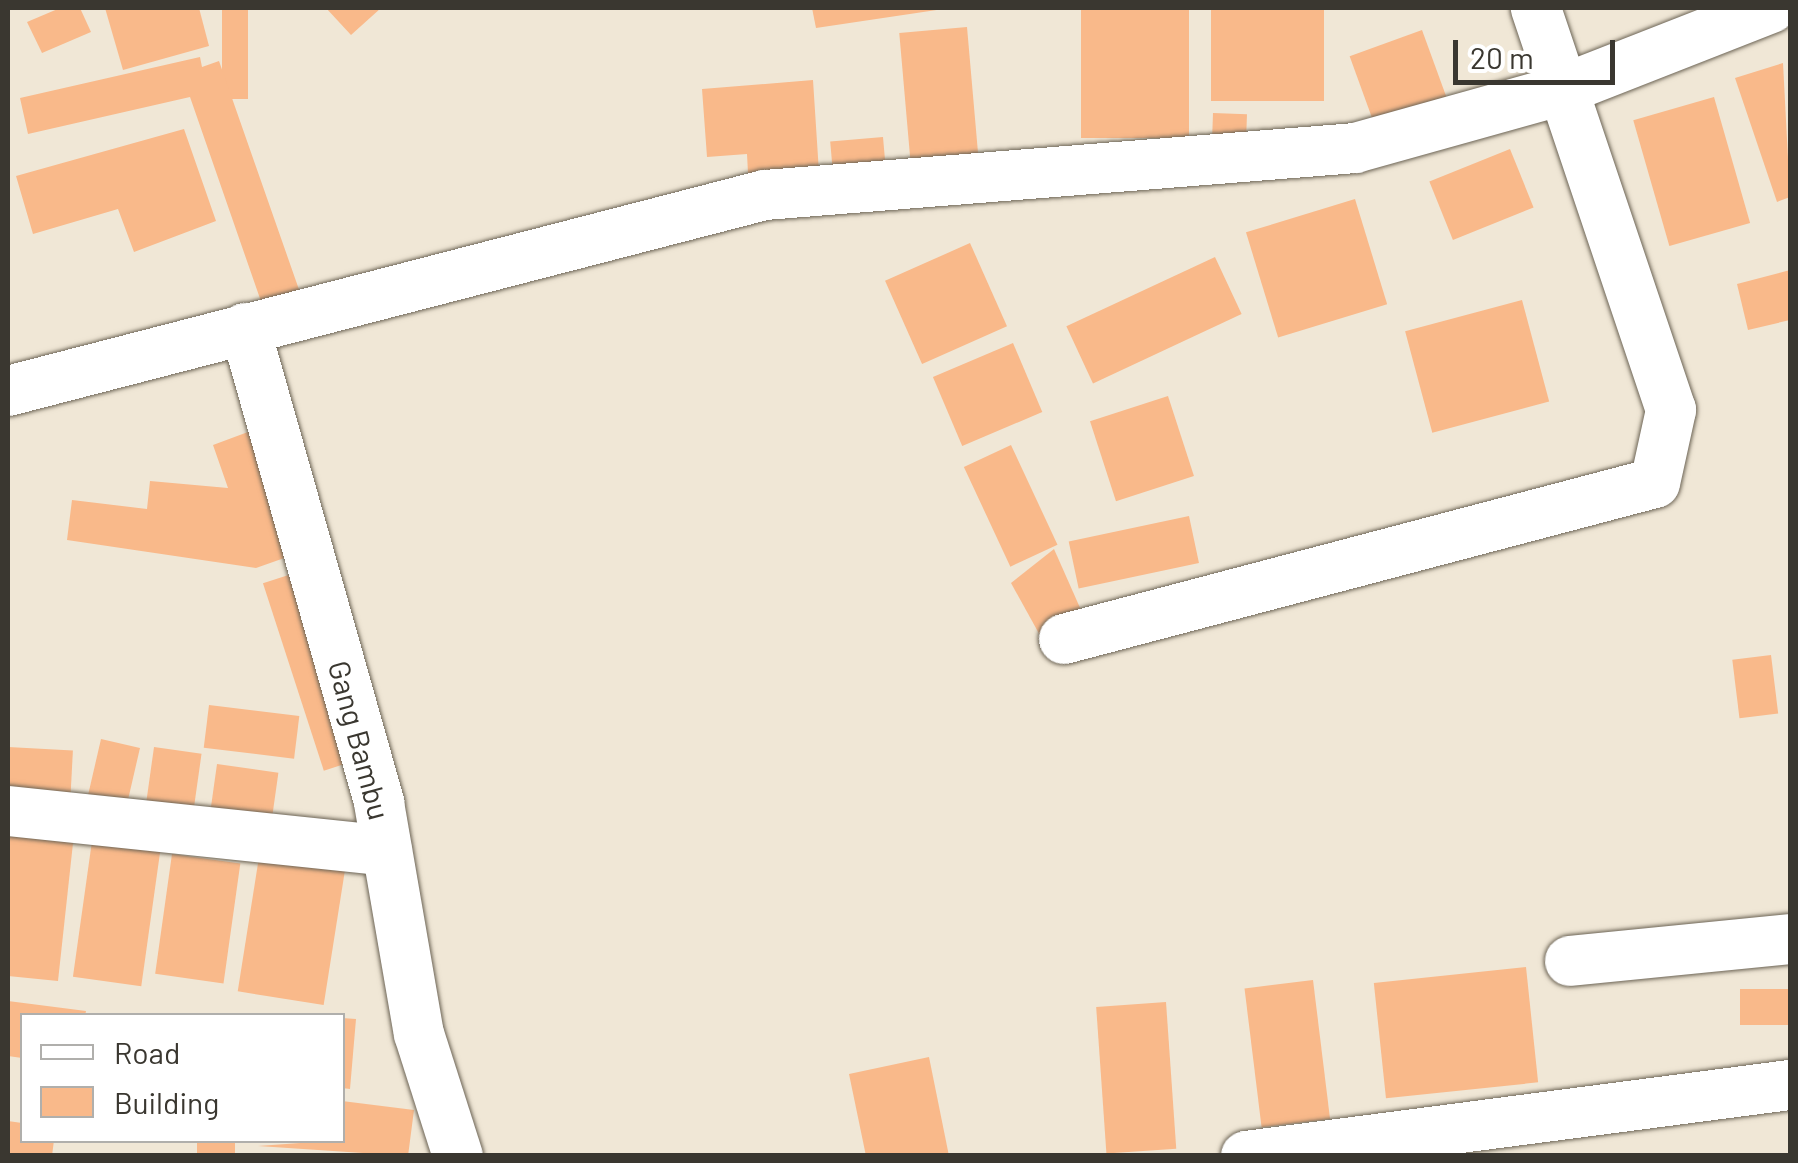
<!DOCTYPE html>
<html>
<head>
<meta charset="utf-8">
<style>
  body { margin:0 }
  #map { position:relative; width:1798px; height:1163px; overflow:hidden; background:#f0e7d6; font-family:Barlow,sans-serif }
  div>[style] { position:absolute }
  .building>* { inset:0; background:#f9b98a; transform-origin:0 0 }
  .roads { filter:drop-shadow(0 0 2px #6c6455) drop-shadow(0 0 2px #6c6455) }
  .minor>* { height:50px; margin:-25px; padding:0 25px; transform-origin:25px; border-radius:25px; background:#fff }
  span { translate:-50% -50%; white-space:nowrap; text-align:center; line-height:1.15; -webkit-text-stroke:8px #fff; paint-order:stroke }
  .street-label { font-size:30px; color:#3a3730 }
  .frame { position:absolute; inset:0; border:10px solid #3a3730; pointer-events:none }
  .legend { position:absolute; left:20px; top:1013px; width:325px; height:130px; box-sizing:border-box; background:#fff; border:2px solid #b0afac; margin:0; padding:12px 18px; list-style:none; font-size:30px; color:#3a3730 }
  .legend li { display:flex; align-items:center; gap:20px; height:50px }
  .legend b { width:50px; border:2px solid #b0afac }
  .scale { position:absolute; left:1453px; top:40px; width:162px; height:45px; box-sizing:border-box; border:5px solid #3a3730; border-top:0; padding-left:12px; font-size:30px; line-height:35px; white-space:nowrap; color:#3a3730; -webkit-text-stroke:8px #fff; paint-order:stroke }
</style>
</head>
<body>
<div id="map">
  <div class="building">
    <i style="clip-path:polygon(60px 8px,80px 8px,91px 32px,42px 53px,27px 22px)"></i>
    <i style="clip-path:polygon(105px 8px,199px 8px,209px 46px,123px 70px)"></i>
    <i style="left:222px;top:8px;width:26px;height:91px"></i>
    <i style="clip-path:polygon(326px 8px,381px 8px,351px 35px)"></i>
    <i style="clip-path:polygon(812px 8px,950px 8px,816px 28px)"></i>
    <i style="left:1081px;top:8px;width:108px;height:130px"></i>
    <i style="left:1211px;top:8px;width:113px;height:93px"></i>
    <i style="left:967px;top:27px;width:130px;height:68px;rotate:85deg"></i>
    <i style="left:1422px;top:30px;width:78px;height:77px;rotate:70deg"></i>
    <i style="clip-path:polygon(200px 57px,202px 67px,219px 61px,303px 301px,265px 313px,190px 97px,28px 134px,20px 98px)"></i>
    <i style="clip-path:polygon(1783px 63px,1790px 197px,1777px 202px,1735px 78px)"></i>
    <i style="clip-path:polygon(813px 80px,820px 188px,749px 192px,747px 154px,707px 157px,702px 89px)"></i>
    <i style="left:1714px;top:97px;width:131px;height:84px;rotate:74deg"></i>
    <i style="left:1213px;top:113px;width:34px;height:46px;rotate:2deg"></i>
    <i style="clip-path:polygon(184px 129px,216px 221px,134px 252px,118px 209px,33px 234px,16px 176px)"></i>
    <i style="left:883px;top:137px;width:49px;height:53px;rotate:85deg"></i>
    <i style="left:1510px;top:149px;width:63px;height:87px;rotate:68deg"></i>
    <i style="left:1355px;top:199px;width:110px;height:114px;rotate:73deg"></i>
    <i style="left:970px;top:243px;width:91px;height:93px;rotate:66deg"></i>
    <i style="left:1215px;top:257px;width:63px;height:164px;rotate:65deg"></i>
    <i style="clip-path:polygon(1790px 270px,1790px 320px,1748px 330px,1737px 284px)"></i>
    <i style="left:1522px;top:300px;width:105px;height:121px;rotate:75deg"></i>
    <i style="left:1013px;top:343px;width:75px;height:87px;rotate:67deg"></i>
    <i style="left:1168px;top:396px;width:84px;height:82px;rotate:72deg"></i>
    <i style="clip-path:polygon(264px 426px,307px 550px,256px 568px,67px 540px,72px 500px,147px 509px,150px 481px,228px 488px,213px 445px)"></i>
    <i style="left:1011px;top:445px;width:110px;height:52px;rotate:65deg"></i>
    <i style="left:1189px;top:516px;width:48px;height:123px;rotate:78deg"></i>
    <i style="clip-path:polygon(1054px 549px,1081px 610px,1042px 639px,1011px 583px)"></i>
    <i style="left:301px;top:571px;width:197px;height:40px;rotate:72deg"></i>
    <i style="left:1771px;top:655px;width:59px;height:39px;rotate:83deg"></i>
    <i style="left:209px;top:705px;width:91px;height:43px;rotate:7deg"></i>
    <i style="left:101px;top:739px;width:40px;height:67px;rotate:13deg"></i>
    <i style="left:8px;top:747px;width:65px;height:54px;rotate:3deg"></i>
    <i style="left:154px;top:747px;width:48px;height:63px;rotate:8deg"></i>
    <i style="left:217px;top:764px;width:62px;height:55px;rotate:8deg"></i>
    <i style="clip-path:polygon(8px 826px,74px 834px,58px 981px,8px 976px)"></i>
    <i style="left:92px;top:841px;width:69px;height:137px;rotate:8deg"></i>
    <i style="left:172px;top:854px;width:69px;height:121px;rotate:8deg"></i>
    <i style="left:259px;top:857px;width:87px;height:136px;rotate:9deg"></i>
    <i style="left:1526px;top:967px;width:116px;height:153px;rotate:84deg"></i>
    <i style="left:1313px;top:980px;width:140px;height:69px;rotate:83deg"></i>
    <i style="left:1790px;top:989px;width:36px;height:50px;rotate:90deg"></i>
    <i style="clip-path:polygon(8px 1001px,86px 1011px,85px 1016px,22px 1016px,22px 1058px,8px 1056px)"></i>
    <i style="left:1166px;top:1002px;width:147px;height:70px;rotate:86deg"></i>
    <i style="clip-path:polygon(342px 1018px,356px 1019px,350px 1089px,342px 1088px)"></i>
    <i style="clip-path:polygon(929px 1057px,949px 1156px,866px 1156px,849px 1074px)"></i>
    <i style="clip-path:polygon(342px 1101px,414px 1110px,408px 1156px,258px 1146px,342px 1140px)"></i>
    <i style="clip-path:polygon(8px 1121px,22px 1123px,22px 1140px,54px 1140px,52px 1156px,8px 1156px)"></i>
    <i style="left:197px;top:1140px;width:38px;height:16px"></i>
  </div>
  <div class="roads">
    <div class="minor">
      <i style="left:245px;top:328px;width:494px;rotate:74.2deg"></i>
      <i style="left:379px;top:803px;width:234px;rotate:80.2deg"></i>
      <i style="left:419px;top:1034px;width:128px;rotate:72.3deg"></i>
      <i style="left:8px;top:391px;width:782px;rotate:-14.52deg"></i>
      <i style="left:765px;top:195px;width:592px;rotate:-4.55deg"></i>
      <i style="left:1355px;top:148px;width:212px;rotate:-15.6deg"></i>
      <i style="left:1559px;top:91px;width:228px;rotate:-21.4deg"></i>
      <i style="left:1064px;top:639px;width:611px;rotate:-14.79deg"></i>
      <i style="left:1655px;top:483px;width:75px;rotate:-77.6deg"></i>
      <i style="left:1671px;top:410px;width:424px;rotate:-108.6deg"></i>
      <i style="left:8px;top:811px;width:381px;rotate:6deg"></i>
      <i style="left:1570px;top:961px;width:221px;rotate:-5.7deg"></i>
      <i style="left:1246px;top:1156px;width:549px;rotate:-7.44deg"></i>
    </div>
  </div>
  <div class="street-label">
    <span style="left:360px;top:740px;rotate:75deg">Gang Bambu</span>
  </div>
  <div class="frame"></div>
  <ul class="legend">
  <li><b style="height:12px;background:#fff"></b>Road</li>
  <li><b style="height:28px;background:#f9b98a"></b>Building</li>
  </ul>
  <div class="scale">20 m</div>
</div>
</body>
</html>
